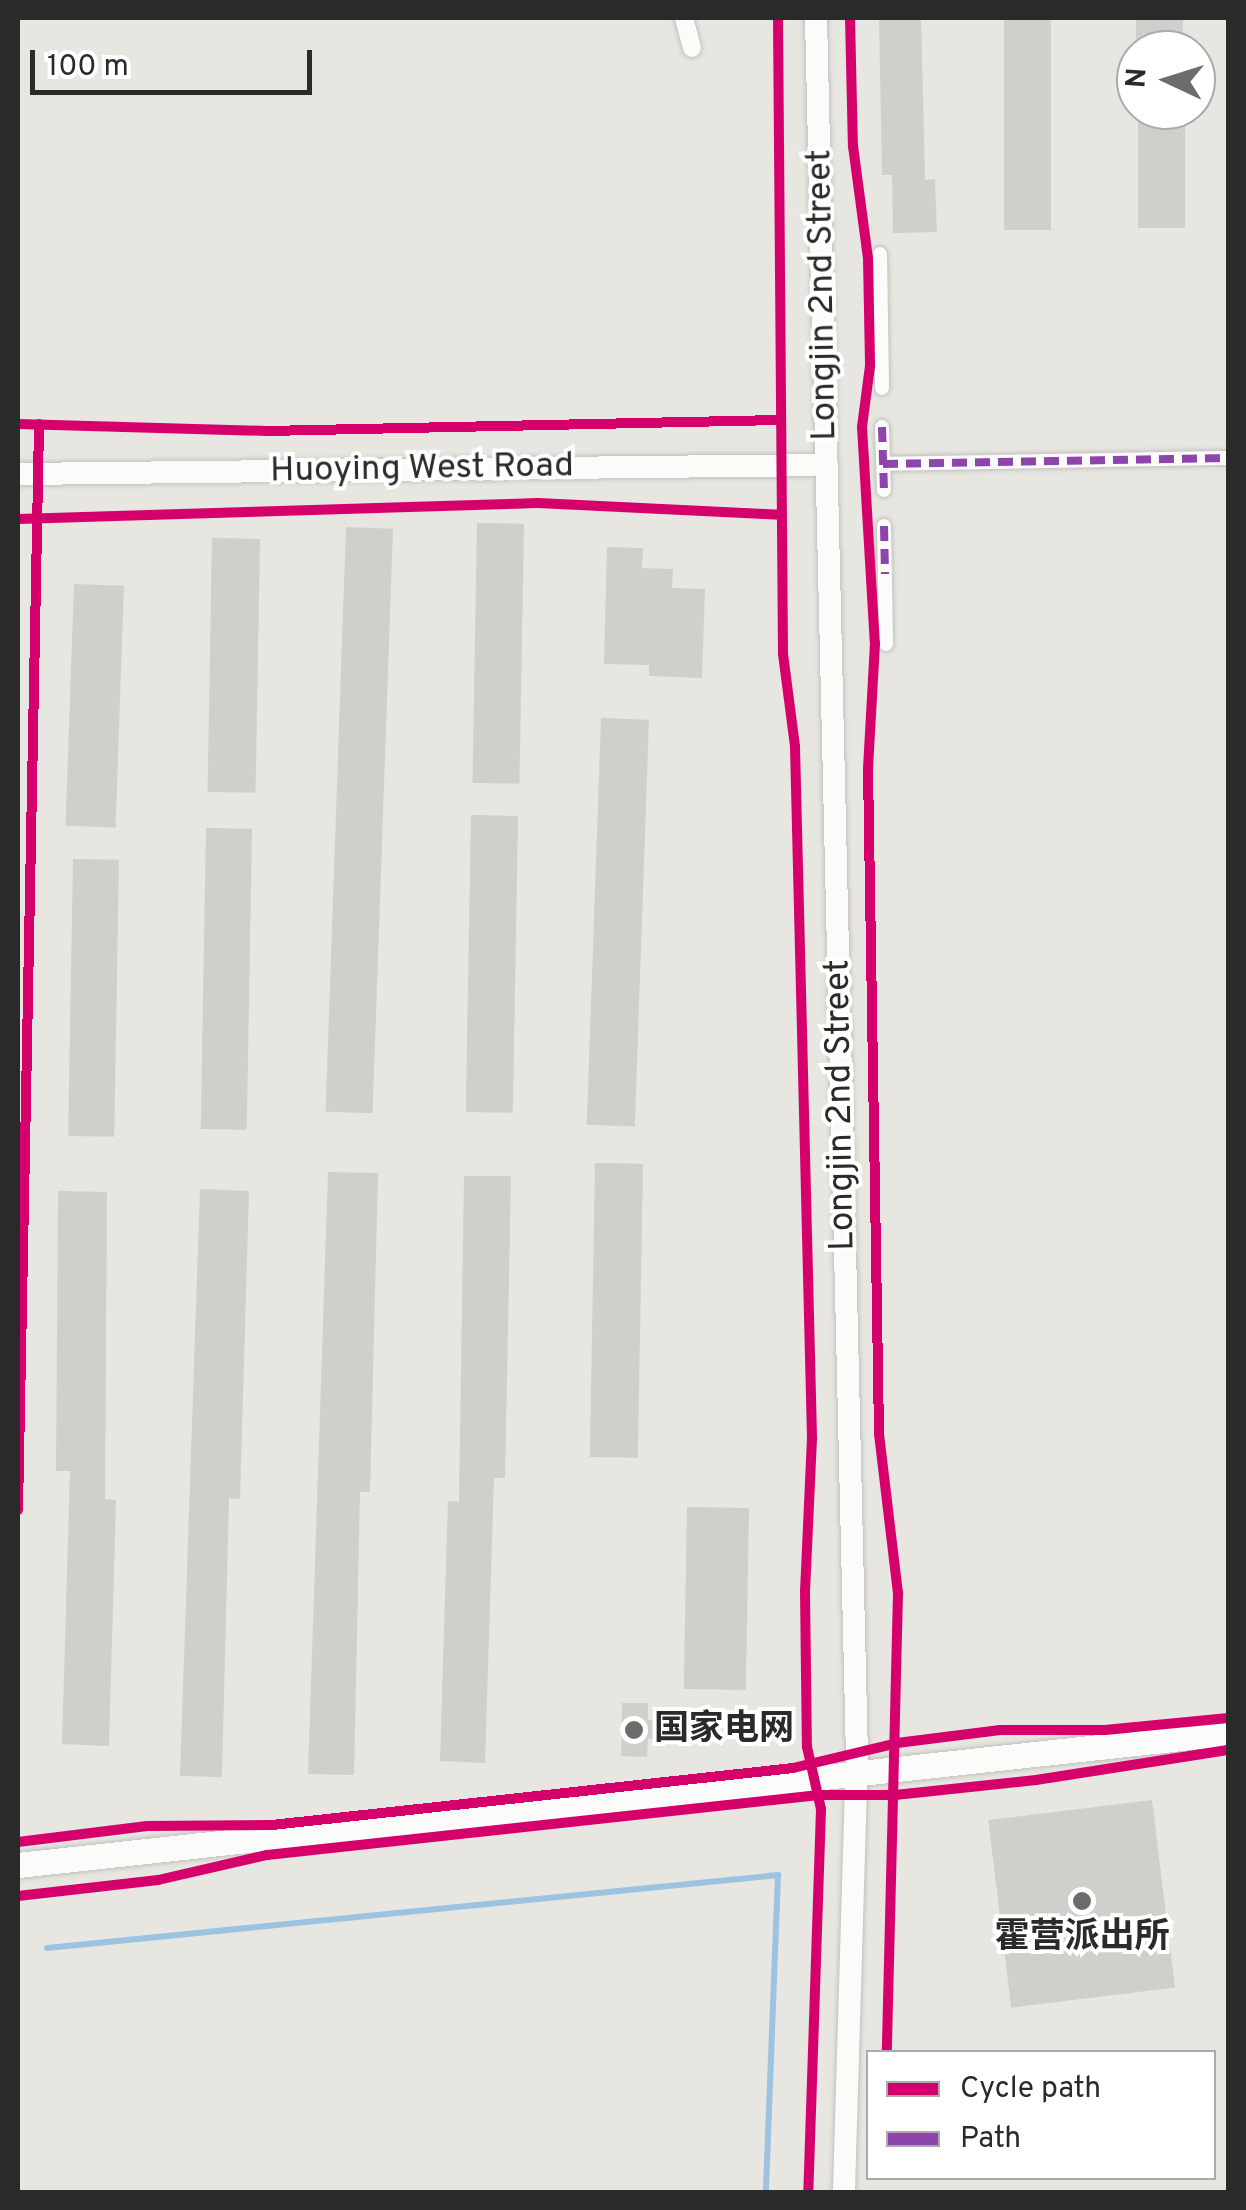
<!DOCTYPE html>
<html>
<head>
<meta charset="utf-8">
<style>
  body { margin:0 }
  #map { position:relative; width:1246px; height:2210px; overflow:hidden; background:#e7e6e0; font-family:Overpass,"Noto Sans SC",sans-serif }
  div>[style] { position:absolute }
  .stream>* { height:6px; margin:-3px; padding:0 3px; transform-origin:3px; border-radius:3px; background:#9cc4e1 }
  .building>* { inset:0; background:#d0cfcb; transform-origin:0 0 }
  .roads { filter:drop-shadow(0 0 2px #c2c1c0) drop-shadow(0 0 2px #c2c1c0) }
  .pedestrian>* { height:14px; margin:-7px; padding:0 7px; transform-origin:7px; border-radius:7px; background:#fbfbfa }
  .minor>* { height:18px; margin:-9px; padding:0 9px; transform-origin:9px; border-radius:9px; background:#fbfbfa }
  .tertiary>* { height:22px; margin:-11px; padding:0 11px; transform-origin:11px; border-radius:11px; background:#fbfbfa }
  .secondary>* { height:25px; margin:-12.5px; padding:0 12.5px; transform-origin:12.5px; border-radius:12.5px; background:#fbfbfa }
  .quiet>* { height:8px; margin-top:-4px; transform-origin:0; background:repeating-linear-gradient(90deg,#8e44ad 0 15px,transparent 0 23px) }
  .cycleway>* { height:10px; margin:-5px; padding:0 5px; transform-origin:5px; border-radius:5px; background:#d6006c }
  .dots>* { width:28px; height:28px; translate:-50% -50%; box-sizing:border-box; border:5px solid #fff; border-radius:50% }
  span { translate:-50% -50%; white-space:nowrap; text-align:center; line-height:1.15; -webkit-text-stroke:8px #fff; paint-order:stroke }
  .street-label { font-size:35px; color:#2a2a2a }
  .poi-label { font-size:35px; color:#2a2a2a; font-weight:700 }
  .left { translate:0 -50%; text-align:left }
  .frame { position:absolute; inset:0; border:20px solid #2a2a2a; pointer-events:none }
  .legend { position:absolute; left:866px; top:2050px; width:350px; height:130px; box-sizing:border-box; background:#fff; border:2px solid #aaa; margin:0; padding:12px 18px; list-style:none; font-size:30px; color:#2a2a2a }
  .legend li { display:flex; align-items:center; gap:20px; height:50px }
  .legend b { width:50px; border:2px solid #aaa }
  .north { position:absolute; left:1116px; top:30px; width:100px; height:100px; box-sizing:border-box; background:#fff; border:2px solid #aaa; border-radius:50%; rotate:274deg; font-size:28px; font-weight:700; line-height:40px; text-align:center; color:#2a2a2a }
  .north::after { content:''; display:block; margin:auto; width:35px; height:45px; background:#6c6c6a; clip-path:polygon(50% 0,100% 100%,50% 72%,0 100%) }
  .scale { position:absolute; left:30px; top:50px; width:282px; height:45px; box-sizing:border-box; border:5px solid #2a2a2a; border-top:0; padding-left:12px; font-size:30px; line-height:35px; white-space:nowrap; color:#2a2a2a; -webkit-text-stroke:8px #fff; paint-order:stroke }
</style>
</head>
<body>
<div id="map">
  <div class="stream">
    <i style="left:47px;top:1948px;width:735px;rotate:-5.7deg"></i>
    <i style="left:778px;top:1875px;width:317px;rotate:92.2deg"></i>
  </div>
  <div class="building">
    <i style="clip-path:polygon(879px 18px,921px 18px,925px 180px,935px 179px,937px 232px,893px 233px,892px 175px,882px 175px)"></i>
    <i style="left:1004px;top:18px;width:47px;height:212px"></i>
    <i style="left:1136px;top:18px;width:47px;height:32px"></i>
    <i style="left:1138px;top:110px;width:47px;height:118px"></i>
    <i style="left:477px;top:523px;width:47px;height:260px;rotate:1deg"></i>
    <i style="left:346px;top:527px;width:47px;height:585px;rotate:2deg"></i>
    <i style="left:212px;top:538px;width:48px;height:254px;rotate:1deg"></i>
    <i style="clip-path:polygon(607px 547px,643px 548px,642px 568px,673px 569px,672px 588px,705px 589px,702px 678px,649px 676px,649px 665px,604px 664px)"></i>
    <i style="left:74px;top:584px;width:50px;height:242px;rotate:2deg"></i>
    <i style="left:601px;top:718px;width:48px;height:407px;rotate:2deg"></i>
    <i style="left:471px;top:815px;width:47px;height:297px;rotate:1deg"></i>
    <i style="left:206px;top:828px;width:46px;height:301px;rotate:1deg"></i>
    <i style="left:73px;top:859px;width:46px;height:277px;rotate:1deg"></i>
    <i style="left:595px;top:1163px;width:48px;height:294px;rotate:1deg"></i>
    <i style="clip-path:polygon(328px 1172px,378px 1173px,370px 1492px,360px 1492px,354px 1775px,308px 1774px)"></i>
    <i style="clip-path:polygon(464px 1176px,511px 1176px,505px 1478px,494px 1478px,485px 1763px,440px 1761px,448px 1501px,459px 1502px)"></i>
    <i style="clip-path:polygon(200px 1189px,249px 1191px,240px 1499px,229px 1498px,222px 1777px,180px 1776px)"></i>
    <i style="clip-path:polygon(58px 1191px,107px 1192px,105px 1499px,116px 1500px,109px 1746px,62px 1744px,70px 1471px,56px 1471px)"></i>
    <i style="left:687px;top:1507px;width:62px;height:182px;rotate:1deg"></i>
    <i style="clip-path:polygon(622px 1703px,648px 1703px,648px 1720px,710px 1722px,707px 1740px,648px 1739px,647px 1757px,621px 1756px)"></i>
    <i style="left:1152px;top:1800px;width:189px;height:165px;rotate:83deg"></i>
  </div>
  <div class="roads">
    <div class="pedestrian">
      <i style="left:880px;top:254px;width:134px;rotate:89.1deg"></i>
      <i style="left:882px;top:427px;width:63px;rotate:88.2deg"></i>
      <i style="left:883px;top:464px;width:345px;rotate:-1deg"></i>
      <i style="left:884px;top:526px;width:118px;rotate:89deg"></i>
    </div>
    <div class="minor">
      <i style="left:684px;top:18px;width:31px;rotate:75deg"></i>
    </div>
    <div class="tertiary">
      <i style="left:816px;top:18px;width:1734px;rotate:88.65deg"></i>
      <i style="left:857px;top:1752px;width:440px;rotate:91.7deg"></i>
      <i style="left:18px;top:474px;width:809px;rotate:-0.64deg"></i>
    </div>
    <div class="secondary">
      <i style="left:18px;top:1865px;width:1217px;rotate:-6.23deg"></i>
    </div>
  </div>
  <div class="quiet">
    <i style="left:882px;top:427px;width:63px;rotate:88.2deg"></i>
    <i style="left:883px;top:464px;width:345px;rotate:-1deg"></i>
    <i style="left:884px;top:526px;width:48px;rotate:88.8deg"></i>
  </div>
  <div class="cycleway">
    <i style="left:778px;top:18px;width:636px;rotate:89.55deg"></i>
    <i style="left:783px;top:654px;width:94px;rotate:82.6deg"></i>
    <i style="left:795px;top:747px;width:691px;rotate:88.59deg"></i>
    <i style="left:812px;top:1438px;width:153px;rotate:92.6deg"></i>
    <i style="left:805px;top:1591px;width:156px;rotate:89.3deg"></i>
    <i style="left:807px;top:1747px;width:64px;rotate:77.3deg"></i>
    <i style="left:821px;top:1809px;width:383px;rotate:91.9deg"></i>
    <i style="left:850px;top:18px;width:128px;rotate:88.7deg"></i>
    <i style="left:853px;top:146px;width:114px;rotate:82.4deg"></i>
    <i style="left:868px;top:259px;width:107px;rotate:88.9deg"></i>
    <i style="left:870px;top:366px;width:62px;rotate:97.5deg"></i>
    <i style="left:862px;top:427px;width:216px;rotate:86.6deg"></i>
    <i style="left:875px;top:643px;width:126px;rotate:93.2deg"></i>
    <i style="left:868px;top:769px;width:665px;rotate:89.05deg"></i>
    <i style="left:879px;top:1434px;width:160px;rotate:83.2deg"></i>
    <i style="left:898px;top:1593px;width:459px;rotate:91.4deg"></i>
    <i style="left:18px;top:424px;width:249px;rotate:1.6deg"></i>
    <i style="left:267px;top:431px;width:511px;rotate:-1.23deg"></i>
    <i style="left:18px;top:519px;width:520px;rotate:-1.76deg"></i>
    <i style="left:538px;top:503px;width:242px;rotate:2.8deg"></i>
    <i style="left:18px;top:1510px;width:1086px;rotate:-88.89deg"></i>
    <i style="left:18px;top:1842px;width:130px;rotate:-7.1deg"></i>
    <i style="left:147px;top:1826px;width:125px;rotate:-0.5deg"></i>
    <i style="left:272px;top:1825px;width:524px;rotate:-6.24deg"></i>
    <i style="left:793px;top:1768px;width:107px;rotate:-13.5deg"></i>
    <i style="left:897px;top:1743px;width:104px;rotate:-7.2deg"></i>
    <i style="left:1000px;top:1730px;width:105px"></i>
    <i style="left:1105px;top:1730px;width:124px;rotate:-5.6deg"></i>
    <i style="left:18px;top:1896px;width:141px;rotate:-6.5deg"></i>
    <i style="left:158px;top:1880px;width:112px;rotate:-12.9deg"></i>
    <i style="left:267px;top:1855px;width:555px;rotate:-6.2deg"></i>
    <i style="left:819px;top:1795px;width:76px"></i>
    <i style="left:895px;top:1795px;width:142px;rotate:-6.1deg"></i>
    <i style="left:1036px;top:1780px;width:194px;rotate:-8.9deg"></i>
  </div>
  <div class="dots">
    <i style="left:634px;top:1730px;background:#6c6c6a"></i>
    <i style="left:1082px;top:1901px;background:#6c6c6a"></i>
  </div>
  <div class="street-label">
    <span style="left:823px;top:295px;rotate:-91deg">Longjin 2nd Street</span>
    <span style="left:422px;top:469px;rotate:-1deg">Huoying West Road</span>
    <span style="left:841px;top:1105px;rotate:-91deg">Longjin 2nd Street</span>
  </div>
  <div class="poi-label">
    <span class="left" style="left:654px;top:1730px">国家电网</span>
    <span style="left:1082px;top:1938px">霍营派出所</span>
  </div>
  <div class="frame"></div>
  <ul class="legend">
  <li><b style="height:12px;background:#d6006c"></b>Cycle path</li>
  <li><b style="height:12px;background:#8e44ad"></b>Path</li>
  </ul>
  <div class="north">N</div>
  <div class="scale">100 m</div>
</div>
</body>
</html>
